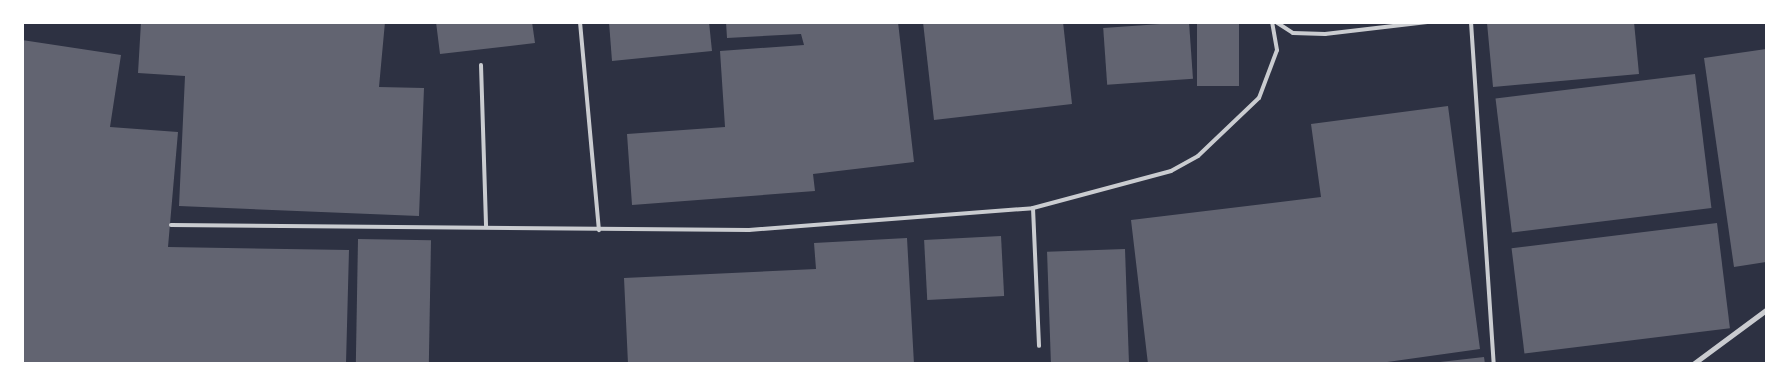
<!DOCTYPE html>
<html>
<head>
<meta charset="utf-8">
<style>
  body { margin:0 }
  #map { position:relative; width:1789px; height:386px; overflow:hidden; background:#2d3142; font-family:"PT Sans",sans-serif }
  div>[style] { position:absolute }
  .building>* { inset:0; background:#626471; transform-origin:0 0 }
  .service>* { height:4px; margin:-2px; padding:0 2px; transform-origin:2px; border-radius:2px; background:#caccd0 }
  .minor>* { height:5px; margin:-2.5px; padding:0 2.5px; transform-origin:2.5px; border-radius:2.5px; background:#caccd0 }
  span { translate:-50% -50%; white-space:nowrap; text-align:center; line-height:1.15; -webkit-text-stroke:5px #fff; paint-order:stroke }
  .frame { position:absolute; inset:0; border:24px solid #fff; pointer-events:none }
</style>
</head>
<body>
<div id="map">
  <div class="building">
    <i style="clip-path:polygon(141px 22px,385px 22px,379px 87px,424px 88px,419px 216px,179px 206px,185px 76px,138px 73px)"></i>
    <i style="clip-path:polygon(436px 22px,532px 22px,535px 43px,440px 54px)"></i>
    <i style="clip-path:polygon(609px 22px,709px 22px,712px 51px,612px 61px)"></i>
    <i style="clip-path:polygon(726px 22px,898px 22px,914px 162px,813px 174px,815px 191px,632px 205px,627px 134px,725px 127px,720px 51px,804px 45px,801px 34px,727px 38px)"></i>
    <i style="clip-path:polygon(923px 22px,1063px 22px,1072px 104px,934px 120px)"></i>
    <i style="left:1189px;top:22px;width:57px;height:86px;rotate:86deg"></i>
    <i style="left:1197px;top:22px;width:42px;height:64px"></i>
    <i style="clip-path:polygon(1634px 22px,1639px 74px,1493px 87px,1487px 23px)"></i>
    <i style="clip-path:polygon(22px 40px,121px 55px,110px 127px,178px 132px,168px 247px,349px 250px,346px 364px,22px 364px)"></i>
    <i style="clip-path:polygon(1766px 49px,1766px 262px,1734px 267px,1704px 58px)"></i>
    <i style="left:1695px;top:74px;width:135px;height:201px;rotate:83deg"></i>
    <i style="clip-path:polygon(1448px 106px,1480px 349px,1373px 364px,1148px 364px,1131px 220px,1321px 197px,1311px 124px)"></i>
    <i style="left:1717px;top:223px;width:106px;height:207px;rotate:83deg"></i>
    <i style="left:1001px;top:236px;width:60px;height:77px;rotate:87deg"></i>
    <i style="clip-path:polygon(907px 238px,914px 364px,628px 364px,624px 278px,816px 269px,814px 243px)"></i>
    <i style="left:358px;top:239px;width:73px;height:125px;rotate:1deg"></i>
    <i style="left:1125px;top:249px;width:115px;height:78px;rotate:88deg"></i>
    <i style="clip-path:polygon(1484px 357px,1485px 364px,1440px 364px,1440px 362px)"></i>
  </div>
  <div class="service">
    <i style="left:580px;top:22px;width:209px;rotate:84.8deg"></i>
    <i style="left:1276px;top:22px;width:20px;rotate:33deg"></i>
    <i style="left:1293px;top:33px;width:32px;rotate:2deg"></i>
    <i style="left:1325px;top:34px;width:103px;rotate:-6.7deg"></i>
    <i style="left:1471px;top:22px;width:343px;rotate:86.2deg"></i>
    <i style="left:481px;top:65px;width:162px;rotate:88.2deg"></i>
    <i style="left:1033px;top:208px;width:138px;rotate:87.5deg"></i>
    <i style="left:171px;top:225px;width:578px;rotate:0.5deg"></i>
    <i style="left:749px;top:230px;width:285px;rotate:-4.4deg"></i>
    <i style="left:1033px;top:208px;width:143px;rotate:-15deg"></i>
    <i style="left:1171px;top:171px;width:31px;rotate:-29deg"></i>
    <i style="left:1198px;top:156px;width:84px;rotate:-43.6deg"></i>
    <i style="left:1259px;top:98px;width:51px;rotate:-69.4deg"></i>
    <i style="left:1277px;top:50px;width:28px;rotate:-100deg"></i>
  </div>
  <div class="minor">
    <i style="left:1693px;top:364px;width:91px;rotate:-36.5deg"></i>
  </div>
  <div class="frame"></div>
</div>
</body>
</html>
